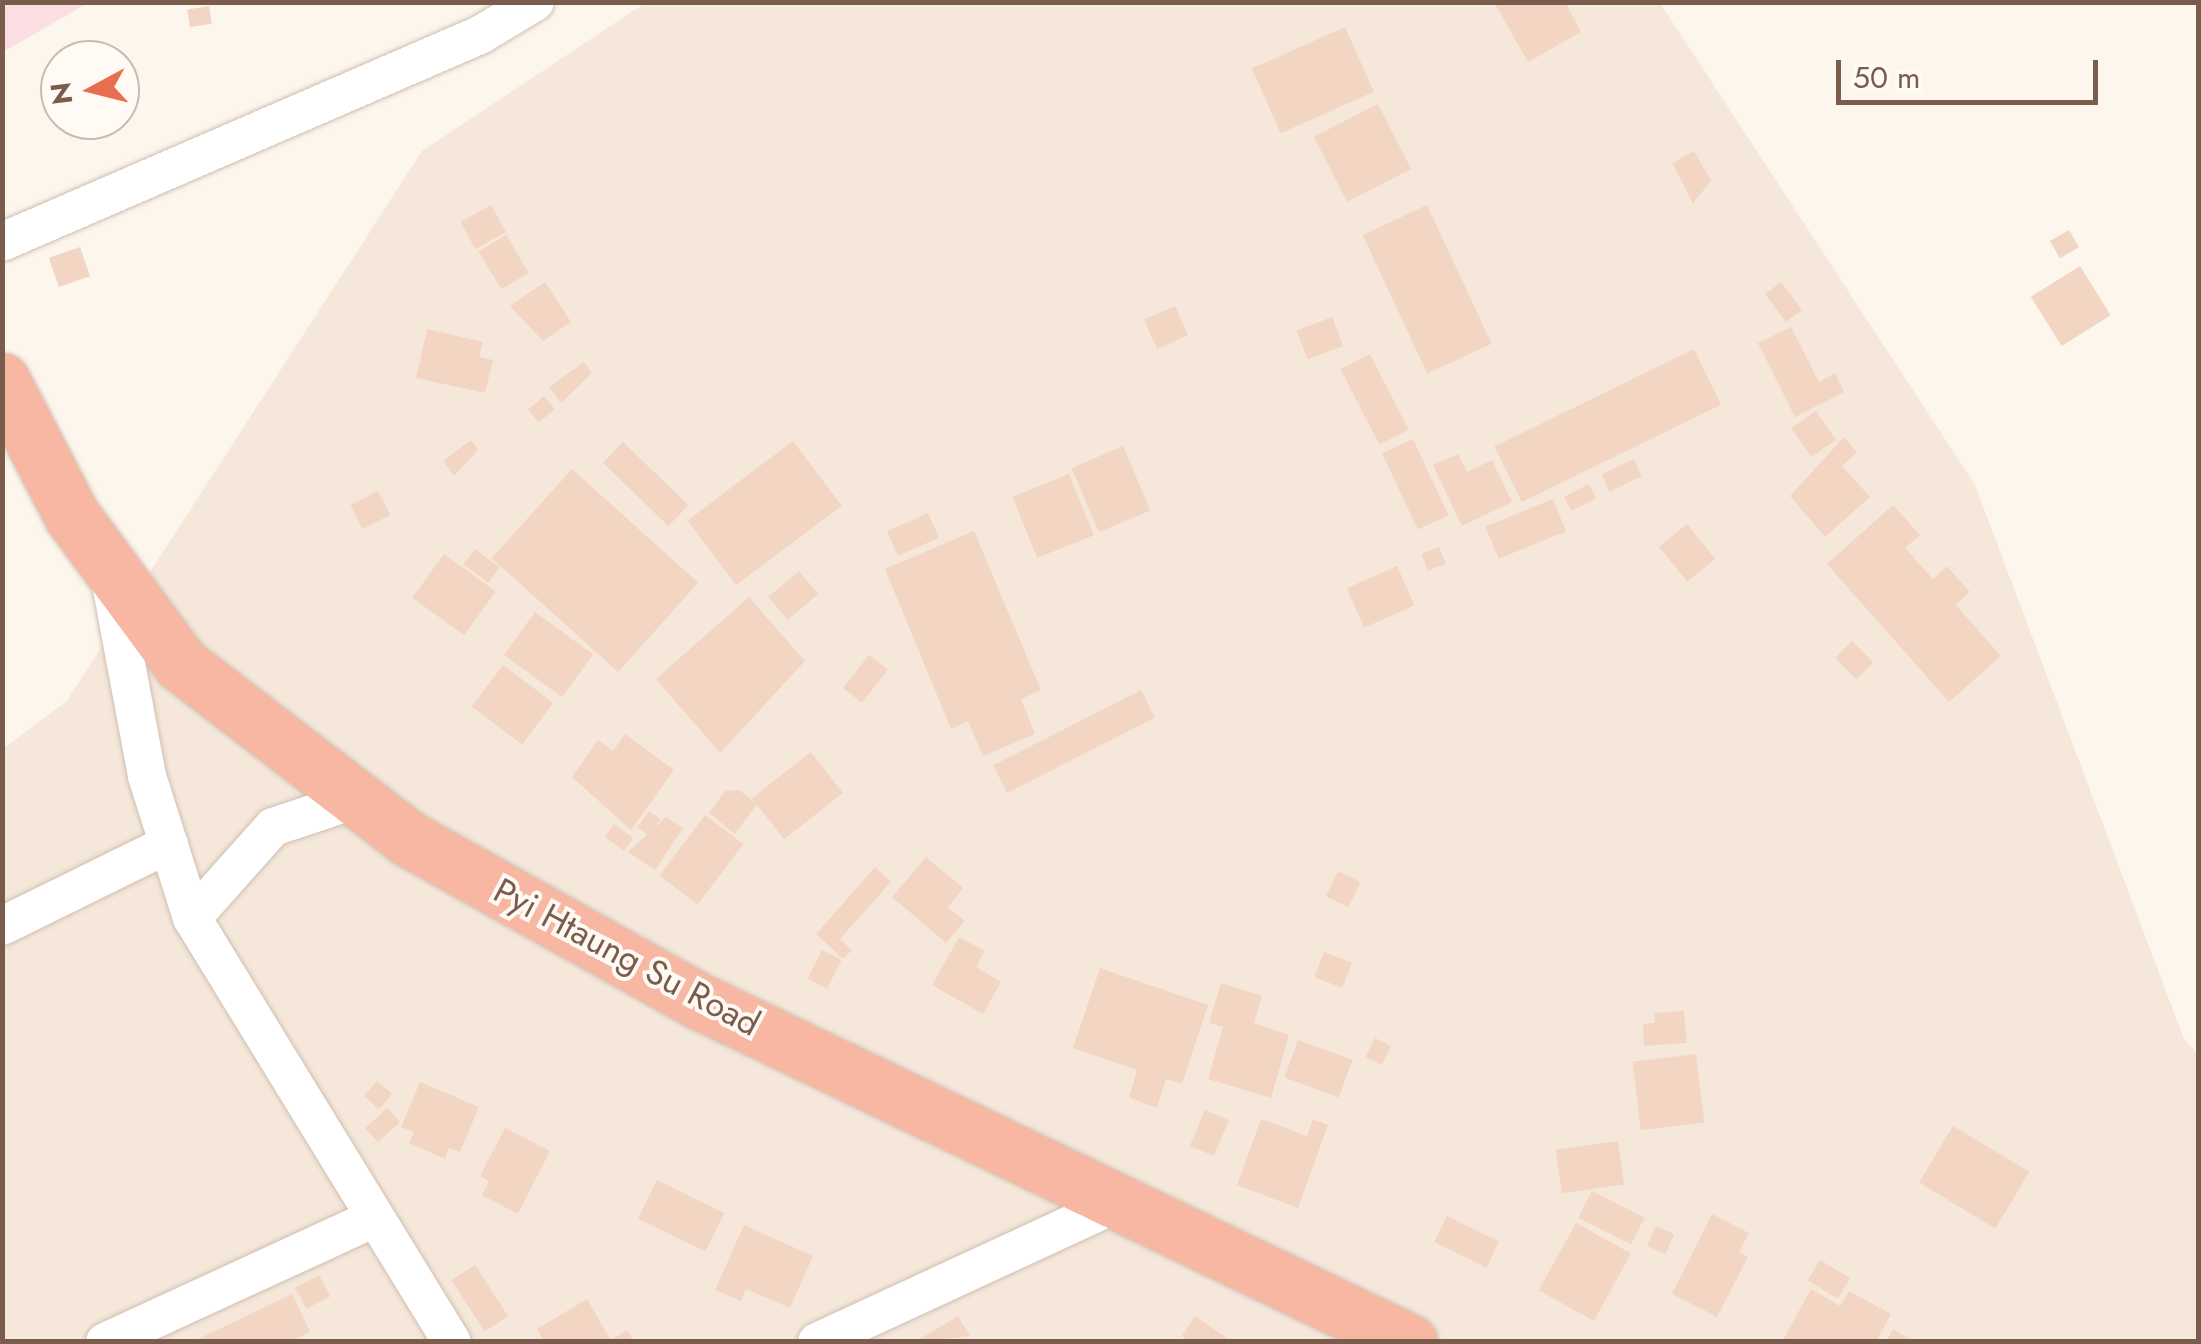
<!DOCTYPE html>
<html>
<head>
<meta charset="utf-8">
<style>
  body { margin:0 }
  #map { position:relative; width:2201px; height:1344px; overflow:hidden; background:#fdf6ec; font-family:Jost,sans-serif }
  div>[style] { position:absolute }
  .residential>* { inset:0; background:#f5e8da }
  .medical>* { inset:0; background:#fbdfe3 }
  .building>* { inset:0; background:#f3d5c3; transform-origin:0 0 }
  .roads { filter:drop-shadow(0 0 2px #d1beb0) drop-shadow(0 0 2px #d1beb0) }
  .minor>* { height:38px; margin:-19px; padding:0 19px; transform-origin:19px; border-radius:19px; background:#fff }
  .highway>* { height:55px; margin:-27.5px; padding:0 27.5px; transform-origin:27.5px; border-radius:27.5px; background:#f7b7a3 }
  span { translate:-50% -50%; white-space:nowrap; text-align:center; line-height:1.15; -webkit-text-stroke:8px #fffaf3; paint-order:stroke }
  .street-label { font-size:35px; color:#7a5c4d }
  .frame { position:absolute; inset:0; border:5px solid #7a5c4d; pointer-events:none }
  .north { position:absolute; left:40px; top:40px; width:100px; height:100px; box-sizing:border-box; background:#fffaf3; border:2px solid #cabbb1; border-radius:50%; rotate:263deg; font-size:28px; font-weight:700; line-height:40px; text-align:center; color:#7a5c4d }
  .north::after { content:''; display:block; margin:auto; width:35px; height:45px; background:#e76f51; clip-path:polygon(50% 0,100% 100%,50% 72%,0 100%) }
  .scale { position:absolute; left:1836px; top:60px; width:262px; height:45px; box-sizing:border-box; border:5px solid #7a5c4d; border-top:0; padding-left:12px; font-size:30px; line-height:35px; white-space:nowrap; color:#7a5c4d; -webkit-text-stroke:8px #fffaf3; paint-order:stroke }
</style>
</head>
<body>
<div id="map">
  <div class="residential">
    <i style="clip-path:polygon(645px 3px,1660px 3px,1975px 485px,2184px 1039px,2198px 1054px,2198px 1341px,3px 1341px,2px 749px,66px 702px,422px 151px)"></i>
  </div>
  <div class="medical">
    <i style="clip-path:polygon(3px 2px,88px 2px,88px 3px,3px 52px)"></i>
  </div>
  <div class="building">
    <i style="clip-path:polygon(1494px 2px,1565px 2px,1581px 32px,1528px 62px)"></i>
    <i style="left:209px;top:6px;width:18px;height:22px;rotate:81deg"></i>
    <i style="left:1345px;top:27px;width:71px;height:102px;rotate:66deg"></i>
    <i style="left:1378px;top:104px;width:73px;height:72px;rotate:63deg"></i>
    <i style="clip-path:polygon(1694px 151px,1711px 181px,1693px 203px,1672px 163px)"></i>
    <i style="left:491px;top:205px;width:31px;height:35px;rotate:61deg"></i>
    <i style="left:1427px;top:205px;width:153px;height:71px;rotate:65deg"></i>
    <i style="left:2069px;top:230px;width:20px;height:22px;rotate:60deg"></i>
    <i style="left:506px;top:235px;width:44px;height:32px;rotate:59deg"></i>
    <i style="left:80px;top:247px;width:31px;height:33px;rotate:71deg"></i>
    <i style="left:2080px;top:266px;width:58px;height:58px;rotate:58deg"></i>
    <i style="clip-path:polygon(545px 282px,571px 322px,543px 341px,510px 306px)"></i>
    <i style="left:1781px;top:282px;width:35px;height:20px;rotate:53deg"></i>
    <i style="left:1175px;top:306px;width:32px;height:34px;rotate:66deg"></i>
    <i style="left:1332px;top:317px;width:31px;height:38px;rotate:69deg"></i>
    <i style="clip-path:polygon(1791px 327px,1819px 382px,1835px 373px,1844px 392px,1795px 417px,1758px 343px)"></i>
    <i style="clip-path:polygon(427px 329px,483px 342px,479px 357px,493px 360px,485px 393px,416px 378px)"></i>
    <i style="left:1694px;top:349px;width:62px;height:222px;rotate:64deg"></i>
    <i style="left:1370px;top:354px;width:85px;height:33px;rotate:63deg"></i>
    <i style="clip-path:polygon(584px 362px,592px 373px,561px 403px,549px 387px)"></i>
    <i style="left:544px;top:396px;width:17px;height:21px;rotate:50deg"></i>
    <i style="left:1816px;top:411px;width:35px;height:30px;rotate:55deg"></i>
    <i style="clip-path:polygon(1844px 437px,1857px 452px,1842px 466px,1870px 497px,1825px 537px,1790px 496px)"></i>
    <i style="left:1413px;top:439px;width:84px;height:34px;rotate:65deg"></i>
    <i style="clip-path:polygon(471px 440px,478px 450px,454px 476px,443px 461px)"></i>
    <i style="left:793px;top:441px;width:81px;height:132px;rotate:53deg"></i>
    <i style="left:623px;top:442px;width:91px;height:29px;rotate:44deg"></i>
    <i style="left:1123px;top:446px;width:70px;height:56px;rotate:67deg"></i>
    <i style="clip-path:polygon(1458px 454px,1467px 472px,1492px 460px,1512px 502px,1462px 526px,1433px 465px)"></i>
    <i style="left:1634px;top:459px;width:19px;height:36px;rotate:65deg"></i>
    <i style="left:572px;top:469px;width:170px;height:120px;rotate:42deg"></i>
    <i style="left:1069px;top:474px;width:66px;height:61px;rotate:68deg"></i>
    <i style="left:1589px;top:484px;width:16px;height:28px;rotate:63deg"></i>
    <i style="left:378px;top:491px;width:27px;height:31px;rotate:63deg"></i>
    <i style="left:1553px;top:499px;width:35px;height:73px;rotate:68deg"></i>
    <i style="clip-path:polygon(1893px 505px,1920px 535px,1905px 548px,1933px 579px,1947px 566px,1970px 592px,1956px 605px,2001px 656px,1949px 702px,1827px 564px)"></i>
    <i style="left:928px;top:513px;width:27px;height:45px;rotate:66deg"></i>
    <i style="left:1687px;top:524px;width:45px;height:36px;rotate:51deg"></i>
    <i style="clip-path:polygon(974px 531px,1041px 690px,1021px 699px,1035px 734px,983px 756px,968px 721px,951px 729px,885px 569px)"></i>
    <i style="left:1439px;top:547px;width:18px;height:19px;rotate:68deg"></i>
    <i style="left:475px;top:549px;width:31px;height:19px;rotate:37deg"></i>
    <i style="left:444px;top:554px;width:64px;height:54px;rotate:36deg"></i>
    <i style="left:1397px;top:566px;width:43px;height:55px;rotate:66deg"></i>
    <i style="left:799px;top:571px;width:30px;height:40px;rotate:50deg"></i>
    <i style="clip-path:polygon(749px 597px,805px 661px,720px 753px,656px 679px)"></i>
    <i style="left:535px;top:612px;width:72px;height:53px;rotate:36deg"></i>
    <i style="left:1852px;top:641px;width:30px;height:24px;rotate:45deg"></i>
    <i style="left:869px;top:655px;width:24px;height:42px;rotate:38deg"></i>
    <i style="left:503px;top:665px;width:63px;height:52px;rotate:37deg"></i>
    <i style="left:1141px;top:690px;width:31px;height:166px;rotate:63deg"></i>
    <i style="clip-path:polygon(625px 734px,674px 770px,631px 830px,572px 777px,598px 740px,613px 751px)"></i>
    <i style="left:811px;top:752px;width:52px;height:75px;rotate:52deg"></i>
    <i style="clip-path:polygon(739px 790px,757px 804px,735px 834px,709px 813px,725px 791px)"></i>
    <i style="left:649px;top:811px;width:14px;height:20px;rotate:36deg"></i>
    <i style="left:705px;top:815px;width:48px;height:76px;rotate:37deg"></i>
    <i style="clip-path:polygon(666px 817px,683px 828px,655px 870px,628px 852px)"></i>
    <i style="left:614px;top:824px;width:24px;height:16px;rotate:36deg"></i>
    <i style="clip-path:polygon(926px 857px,963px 888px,948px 907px,965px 921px,946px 943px,892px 897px)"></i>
    <i style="clip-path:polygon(875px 867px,891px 882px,840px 939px,852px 950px,843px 959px,816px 934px)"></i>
    <i style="left:1338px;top:871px;width:25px;height:28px;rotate:26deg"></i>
    <i style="clip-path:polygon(959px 937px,985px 951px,976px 967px,1001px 982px,983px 1014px,932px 985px)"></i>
    <i style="left:822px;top:950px;width:22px;height:32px;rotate:27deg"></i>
    <i style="left:1324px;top:952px;width:30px;height:27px;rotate:21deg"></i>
    <i style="clip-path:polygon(1100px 968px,1208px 1005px,1182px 1084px,1166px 1079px,1157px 1108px,1129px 1098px,1137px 1070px,1073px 1048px)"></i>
    <i style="clip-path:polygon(1221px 983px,1262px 996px,1254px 1023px,1289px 1035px,1271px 1098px,1208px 1079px,1223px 1027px,1209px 1023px)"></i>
    <i style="clip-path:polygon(1684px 1011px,1687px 1043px,1644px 1046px,1643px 1024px,1655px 1023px,1654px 1013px)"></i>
    <i style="left:1375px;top:1038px;width:18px;height:21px;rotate:27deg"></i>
    <i style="left:1298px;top:1040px;width:58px;height:40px;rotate:20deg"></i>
    <i style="left:1696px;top:1054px;width:69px;height:64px;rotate:83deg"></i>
    <i style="left:377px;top:1081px;width:20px;height:20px;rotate:41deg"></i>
    <i style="clip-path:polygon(420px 1082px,479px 1107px,460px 1152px,449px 1148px,445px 1159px,409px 1143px,414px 1132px,401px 1127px)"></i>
    <i style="left:387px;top:1108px;width:19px;height:30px;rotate:47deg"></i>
    <i style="left:1205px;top:1110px;width:26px;height:39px;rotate:23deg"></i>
    <i style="clip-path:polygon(1261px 1119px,1307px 1136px,1313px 1119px,1328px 1125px,1298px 1208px,1237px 1185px)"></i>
    <i style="left:1953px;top:1126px;width:89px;height:66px;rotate:31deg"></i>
    <i style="clip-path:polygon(505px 1128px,550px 1151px,518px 1214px,482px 1195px,489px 1181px,480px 1176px)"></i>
    <i style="left:1618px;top:1141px;width:44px;height:63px;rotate:82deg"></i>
    <i style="left:657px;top:1180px;width:75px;height:43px;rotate:26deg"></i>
    <i style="left:1592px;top:1191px;width:59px;height:30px;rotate:27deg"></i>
    <i style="clip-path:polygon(1712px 1214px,1749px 1233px,1739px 1252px,1748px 1257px,1717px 1317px,1672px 1294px)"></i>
    <i style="left:1447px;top:1216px;width:58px;height:29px;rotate:26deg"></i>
    <i style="left:1576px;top:1223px;width:63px;height:77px;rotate:29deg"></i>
    <i style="clip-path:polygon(744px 1225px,813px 1256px,790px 1308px,746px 1289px,741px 1301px,715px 1290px)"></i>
    <i style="left:1656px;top:1226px;width:20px;height:22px;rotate:24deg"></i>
    <i style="left:1820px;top:1260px;width:35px;height:24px;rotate:31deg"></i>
    <i style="left:475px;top:1265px;width:61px;height:28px;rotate:57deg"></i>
    <i style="left:319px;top:1275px;width:24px;height:27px;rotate:62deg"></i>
    <i style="clip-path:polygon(1811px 1289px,1840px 1306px,1849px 1291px,1891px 1314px,1876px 1342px,1782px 1342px)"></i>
    <i style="clip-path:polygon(292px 1294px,310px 1332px,289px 1342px,192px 1342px)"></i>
    <i style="clip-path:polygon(587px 1299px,611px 1340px,627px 1330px,634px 1342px,544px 1342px,537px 1329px)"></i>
    <i style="clip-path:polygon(958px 1316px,970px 1336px,915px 1342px)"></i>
    <i style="clip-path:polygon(1195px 1316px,1233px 1342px,1190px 1342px,1182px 1336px)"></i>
    <i style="clip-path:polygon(1893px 1329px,1915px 1342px,1886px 1342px)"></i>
  </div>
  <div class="roads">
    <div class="minor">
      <i style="left:2px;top:242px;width:521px;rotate:-23.42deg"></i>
      <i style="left:480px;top:35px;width:64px;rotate:-31deg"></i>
      <i style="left:110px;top:578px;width:201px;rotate:79.4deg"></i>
      <i style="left:147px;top:776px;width:149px;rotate:72.4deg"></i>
      <i style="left:192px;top:918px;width:497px;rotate:58.5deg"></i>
      <i style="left:192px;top:918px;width:122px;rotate:-48.3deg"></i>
      <i style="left:273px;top:827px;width:89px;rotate:-18.4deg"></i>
      <i style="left:2px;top:926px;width:186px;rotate:-26.2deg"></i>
      <i style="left:105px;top:1342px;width:296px;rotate:-24.7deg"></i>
      <i style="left:817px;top:1342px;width:339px;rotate:-24.8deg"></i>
    </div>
    <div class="highway">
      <i style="left:2px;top:381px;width:152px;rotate:62.6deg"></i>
      <i style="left:72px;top:516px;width:184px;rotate:53.6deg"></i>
      <i style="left:181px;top:664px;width:287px;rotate:37.5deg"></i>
      <i style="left:409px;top:839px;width:332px;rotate:29.2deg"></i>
      <i style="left:699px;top:1001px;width:788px;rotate:25.65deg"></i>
    </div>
  </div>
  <div class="street-label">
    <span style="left:627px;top:957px;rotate:28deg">Pyi Htaung Su Road</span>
  </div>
  <div class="frame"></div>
  <div class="north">N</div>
  <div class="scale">50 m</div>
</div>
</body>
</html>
